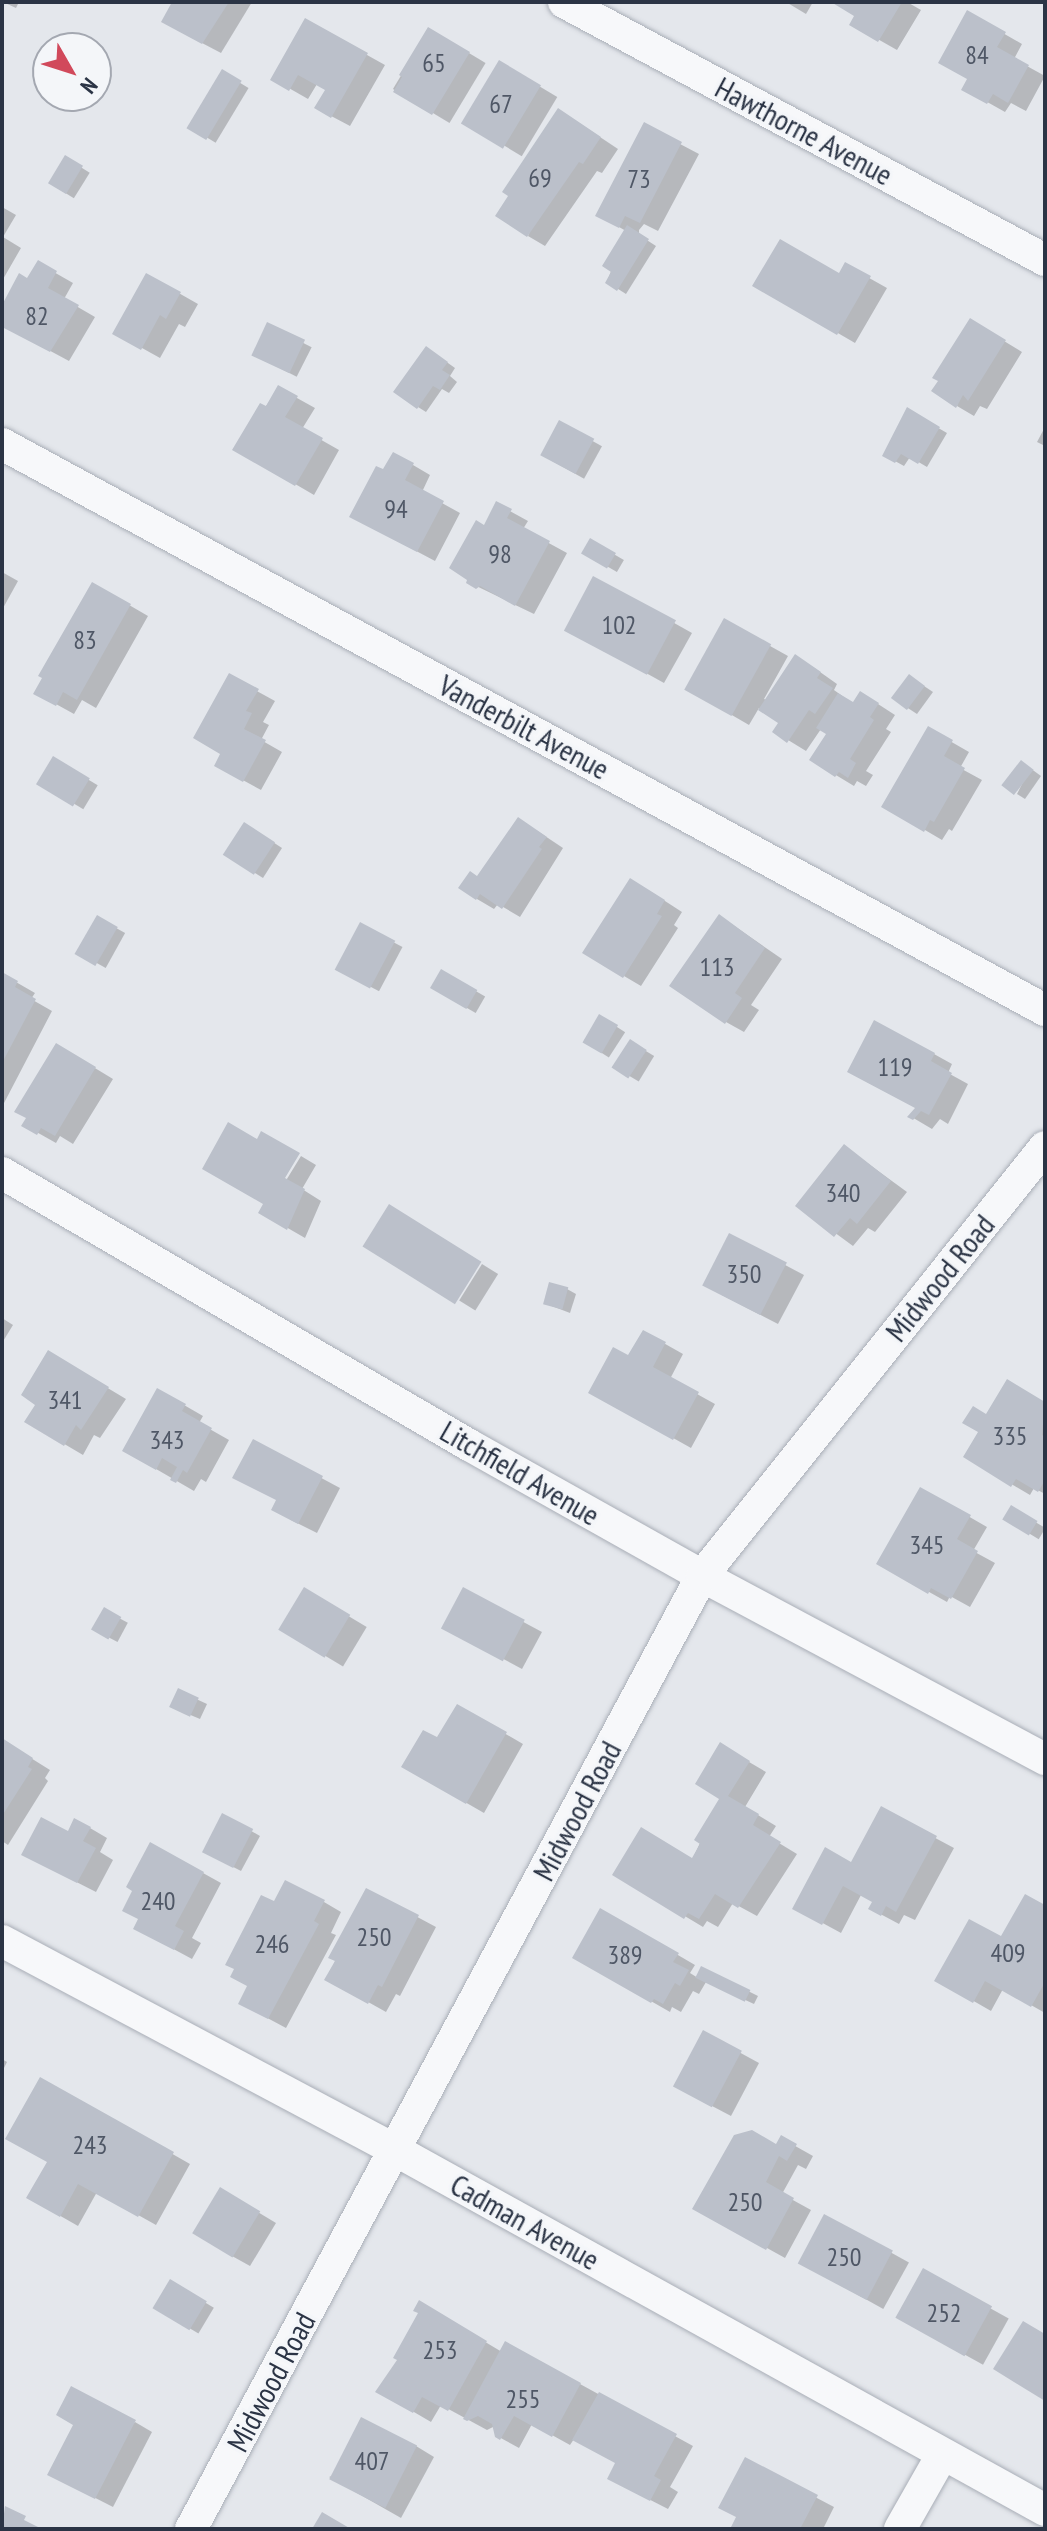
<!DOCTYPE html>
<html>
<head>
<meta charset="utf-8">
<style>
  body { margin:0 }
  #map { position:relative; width:1047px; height:2531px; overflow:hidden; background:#e4e7ec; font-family:"PT Sans Narrow",sans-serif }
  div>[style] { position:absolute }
  .shadow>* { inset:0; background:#0003; transform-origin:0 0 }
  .building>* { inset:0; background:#bbc0ca; transform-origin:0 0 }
  .roads { filter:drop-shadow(0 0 2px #a9aeb7) drop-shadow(0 0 2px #a9aeb7) }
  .minor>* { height:32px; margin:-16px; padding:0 16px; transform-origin:16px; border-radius:16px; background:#f7f8fa }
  span { translate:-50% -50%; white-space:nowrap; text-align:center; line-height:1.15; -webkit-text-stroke:7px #f4f6f9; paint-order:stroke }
  .number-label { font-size:26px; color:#4f5766 }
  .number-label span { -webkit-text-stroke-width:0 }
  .street-label { font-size:30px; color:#2b3445 }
  .frame { position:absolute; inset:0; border:4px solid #2b3445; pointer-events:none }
  .north { position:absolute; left:32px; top:32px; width:80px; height:80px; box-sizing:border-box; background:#f4f6f9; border:2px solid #a4a8b1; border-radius:50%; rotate:129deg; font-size:22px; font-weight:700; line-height:32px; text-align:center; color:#2b3445 }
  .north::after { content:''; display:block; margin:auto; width:28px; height:36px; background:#d1495b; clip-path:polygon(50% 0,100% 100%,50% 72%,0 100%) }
</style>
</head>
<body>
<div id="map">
  <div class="shadow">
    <i style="clip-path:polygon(3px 2px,19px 2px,16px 8px)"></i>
    <i style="clip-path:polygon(174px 2px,252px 2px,221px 53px,181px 32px)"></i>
    <i style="clip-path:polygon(786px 2px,813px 2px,806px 14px)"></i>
    <i style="clip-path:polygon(835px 2px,907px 2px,921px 10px,897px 50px,851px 24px,857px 15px)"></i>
    <i style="clip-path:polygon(968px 13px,1022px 44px,1014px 59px,1045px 76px,1026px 111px,1011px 103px,1005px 112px,964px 89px,969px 79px)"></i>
    <i style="clip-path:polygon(306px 21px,385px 65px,350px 126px,316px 108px,327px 89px,317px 84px,308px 99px,273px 79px)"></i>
    <i style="left:429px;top:29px;width:66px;height:70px;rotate:31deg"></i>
    <i style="left:499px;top:62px;width:68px;height:69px;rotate:31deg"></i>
    <i style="left:222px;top:72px;width:31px;height:64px;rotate:31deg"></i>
    <i style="clip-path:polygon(576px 121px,618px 149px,602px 173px,597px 171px,545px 246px,528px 236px)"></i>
    <i style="clip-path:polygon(644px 125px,699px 154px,658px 231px,644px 224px,639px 230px,639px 235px,656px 246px,626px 294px,607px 282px,626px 231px,598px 215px)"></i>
    <i style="left:66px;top:158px;width:28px;height:30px;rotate:32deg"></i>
    <i style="clip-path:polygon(2px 207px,16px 215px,3px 237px,21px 248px,2px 281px)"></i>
    <i style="clip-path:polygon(38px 263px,73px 283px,64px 299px,95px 317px,69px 361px,2px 325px,2px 309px,28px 281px)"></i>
    <i style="clip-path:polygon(846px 265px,887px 288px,855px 343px,755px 285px,840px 276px)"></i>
    <i style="clip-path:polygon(147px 275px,198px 304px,185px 327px,179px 324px,160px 358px,115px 333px)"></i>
    <i style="clip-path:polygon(971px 321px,1022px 352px,987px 409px,980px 406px,974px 416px,957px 406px)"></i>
    <i style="left:268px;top:325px;width:49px;height:33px;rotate:27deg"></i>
    <i style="clip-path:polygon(434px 353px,455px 368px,450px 376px,457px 382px,449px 393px,442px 389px,426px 412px,418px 407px)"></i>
    <i style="clip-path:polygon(279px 388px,315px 408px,302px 429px,339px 450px,314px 495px,235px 449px)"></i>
    <i style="clip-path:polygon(907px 410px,947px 433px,927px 467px,910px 457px,904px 466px,884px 455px)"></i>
    <i style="left:560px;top:423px;width:48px;height:37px;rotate:29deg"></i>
    <i style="clip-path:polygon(1045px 427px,1045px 446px,1037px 442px)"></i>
    <i style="clip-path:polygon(413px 465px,430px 475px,422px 492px,460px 513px,435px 561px,369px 526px,384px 472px)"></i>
    <i style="clip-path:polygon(497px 504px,528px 521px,523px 529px,567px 553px,534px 614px,468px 582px,485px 527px)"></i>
    <i style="left:591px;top:541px;width:38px;height:14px;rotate:30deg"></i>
    <i style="clip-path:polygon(2px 572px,18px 581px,2px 610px)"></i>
    <i style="clip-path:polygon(594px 578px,692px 633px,664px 683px,581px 637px)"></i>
    <i style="clip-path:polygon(93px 584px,148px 616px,96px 708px,82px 700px,74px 714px,36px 693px)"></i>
    <i style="clip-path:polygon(725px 621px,788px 656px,764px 699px,767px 700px,813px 667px,837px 684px,834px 690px,852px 703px,878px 704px,895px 715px,886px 729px,891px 732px,866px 771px,873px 775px,866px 786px,857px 781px,854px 786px,811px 760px,829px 733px,821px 729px,806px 751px,775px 732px,781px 723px,759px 708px,749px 725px,687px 689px)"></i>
    <i style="clip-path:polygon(229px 676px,275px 701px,263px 722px,269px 725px,261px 740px,282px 752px,261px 790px,217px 766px,223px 753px)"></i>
    <i style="clip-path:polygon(918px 682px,933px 692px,917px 714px,894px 699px)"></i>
    <i style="clip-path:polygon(929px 729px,969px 752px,960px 768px,982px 780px,952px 831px,949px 829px,942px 840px,884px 806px)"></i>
    <i style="left:54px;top:759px;width:51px;height:28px;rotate:31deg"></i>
    <i style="clip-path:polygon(1030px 768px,1041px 776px,1025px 799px,1017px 794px)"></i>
    <i style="clip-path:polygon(253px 829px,282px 848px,263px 878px,255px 873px)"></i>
    <i style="clip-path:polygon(536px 830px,563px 848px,520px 917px,498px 904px,494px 909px,477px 899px,479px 878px)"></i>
    <i style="clip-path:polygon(648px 890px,682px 912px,674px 925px,678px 928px,641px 986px,624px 976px)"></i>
    <i style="clip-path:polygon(720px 916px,782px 959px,751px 1005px,759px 1010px,744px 1032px,726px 1022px)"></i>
    <i style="left:98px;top:918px;width:31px;height:40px;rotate:29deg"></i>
    <i style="left:361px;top:925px;width:47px;height:50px;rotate:28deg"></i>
    <i style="left:441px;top:971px;width:51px;height:19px;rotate:30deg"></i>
    <i style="clip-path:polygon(2px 974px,35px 993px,31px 999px,52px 1011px,3px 1105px)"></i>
    <i style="left:600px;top:1016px;width:30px;height:30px;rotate:33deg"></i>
    <i style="left:631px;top:1042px;width:27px;height:30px;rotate:31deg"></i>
    <i style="clip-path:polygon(57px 1045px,113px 1079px,73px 1144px,60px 1136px,56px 1143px,24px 1125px)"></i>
    <i style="clip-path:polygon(934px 1054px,952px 1064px,948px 1073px,968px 1084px,948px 1124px,940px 1119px,932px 1129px,910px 1116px,917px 1108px,867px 1082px)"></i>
    <i style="clip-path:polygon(844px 1146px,907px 1192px,875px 1232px,868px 1228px,853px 1246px,797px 1205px)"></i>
    <i style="clip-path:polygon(301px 1156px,316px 1165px,302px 1189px,321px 1201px,305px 1238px,260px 1212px,279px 1185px,282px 1187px)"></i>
    <i style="clip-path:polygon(730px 1236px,804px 1275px,778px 1324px,722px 1295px)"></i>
    <i style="left:482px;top:1264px;width:19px;height:43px;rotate:32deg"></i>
    <i style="clip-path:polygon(567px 1289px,576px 1294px,570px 1313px,544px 1303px)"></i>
    <i style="clip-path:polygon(2px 1318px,13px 1325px,2px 1343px)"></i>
    <i style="clip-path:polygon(644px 1332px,683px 1354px,670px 1379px,715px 1404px,691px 1448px,591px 1392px,629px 1358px)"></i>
    <i style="clip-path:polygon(66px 1363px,126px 1399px,100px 1438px,94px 1435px,83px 1455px,27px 1422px)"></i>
    <i style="clip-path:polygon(1008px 1382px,1045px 1404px,1045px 1494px,1034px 1488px,1030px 1495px,966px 1457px)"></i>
    <i style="clip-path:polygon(158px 1390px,203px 1416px,199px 1423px,229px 1440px,206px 1482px,201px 1479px,194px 1491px,125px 1451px)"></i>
    <i style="clip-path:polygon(254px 1442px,340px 1488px,317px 1533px,291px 1520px,278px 1500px)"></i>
    <i style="clip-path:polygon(921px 1489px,987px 1527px,973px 1551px,995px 1563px,970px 1607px,950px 1596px,947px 1602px,879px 1564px)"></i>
    <i style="left:1012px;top:1508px;width:39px;height:13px;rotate:31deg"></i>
    <i style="left:305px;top:1590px;width:72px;height:46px;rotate:31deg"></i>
    <i style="clip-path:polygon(464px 1590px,542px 1632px,522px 1669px,462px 1637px)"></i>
    <i style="left:104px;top:1610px;width:27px;height:22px;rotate:28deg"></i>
    <i style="clip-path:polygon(179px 1691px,207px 1704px,200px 1719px,181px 1711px)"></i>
    <i style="clip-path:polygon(457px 1706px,523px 1744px,484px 1813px,404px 1767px,438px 1740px)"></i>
    <i style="clip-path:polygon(2px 1740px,50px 1770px,45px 1778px,48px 1781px,8px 1845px,2px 1841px)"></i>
    <i style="clip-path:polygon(720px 1745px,766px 1772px,745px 1807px,776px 1826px,769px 1837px,797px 1854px,757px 1916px,733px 1903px,718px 1927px,707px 1921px,703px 1927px,615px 1874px,692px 1860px,721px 1798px)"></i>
    <i style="clip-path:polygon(881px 1809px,954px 1848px,915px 1920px,904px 1915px,899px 1924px,871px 1909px,874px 1901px,861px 1895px,841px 1933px,795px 1908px,851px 1864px)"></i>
    <i style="clip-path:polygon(223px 1815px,260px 1836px,241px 1871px,212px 1856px)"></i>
    <i style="clip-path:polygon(90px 1828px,107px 1838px,100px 1852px,113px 1860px,96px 1892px,41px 1864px)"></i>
    <i style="clip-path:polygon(203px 1873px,221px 1883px,192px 1938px,201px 1943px,192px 1959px,153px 1938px,141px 1919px)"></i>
    <i style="clip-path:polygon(367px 1890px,436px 1927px,400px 1996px,396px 1994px,386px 2012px,327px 1979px)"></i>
    <i style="clip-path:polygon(324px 1902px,341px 1912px,331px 1933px,336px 1935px,286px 2028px,258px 2013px,249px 1986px,275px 1904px)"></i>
    <i style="clip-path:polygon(1045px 1908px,1045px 2013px,1003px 1989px,991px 2011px,937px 1980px)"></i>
    <i style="clip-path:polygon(601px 1910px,695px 1965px,690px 1973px,698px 1978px,702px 1968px,758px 1996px,754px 2004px,706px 1982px,699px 1994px,693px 1991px,681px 2012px,672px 2007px,670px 2012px,574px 1957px)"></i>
    <i style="clip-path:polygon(704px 2033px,759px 2063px,731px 2116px,693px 2096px)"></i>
    <i style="clip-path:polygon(2px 2059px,7px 2062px,2px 2072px)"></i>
    <i style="clip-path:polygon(41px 2079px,190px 2164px,156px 2225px,97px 2192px,78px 2226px,29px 2198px,49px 2162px)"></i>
    <i style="clip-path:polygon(781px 2138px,813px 2156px,806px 2169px,798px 2165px,782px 2194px,811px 2210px,785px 2258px,695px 2208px,776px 2146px)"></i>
    <i style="clip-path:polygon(221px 2190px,276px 2223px,250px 2266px,232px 2256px)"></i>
    <i style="left:825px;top:2216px;width:96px;height:53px;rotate:29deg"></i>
    <i style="left:923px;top:2271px;width:98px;height:53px;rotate:29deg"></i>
    <i style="left:171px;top:2282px;width:50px;height:30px;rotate:31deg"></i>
    <i style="clip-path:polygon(420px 2303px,502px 2352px,580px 2384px,693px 2446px,670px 2487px,678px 2492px,668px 2509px,627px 2488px,618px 2463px,574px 2439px,570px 2445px,532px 2424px,519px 2448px,497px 2436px,495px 2426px,487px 2430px,441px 2405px,431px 2422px,378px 2391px,399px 2360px,420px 2313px)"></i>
    <i style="clip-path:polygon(135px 2422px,152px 2432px,113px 2507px,68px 2484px)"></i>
    <i style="clip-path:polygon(416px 2446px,434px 2457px,401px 2518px,329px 2477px)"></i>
    <i style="clip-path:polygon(745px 2460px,834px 2507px,823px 2529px,732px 2529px,738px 2517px)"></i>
  </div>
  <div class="building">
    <i style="clip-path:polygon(172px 2px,229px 2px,202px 44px,161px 22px)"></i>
    <i style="clip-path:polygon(831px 2px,902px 2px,878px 42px,849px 25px,854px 16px)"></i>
    <i style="clip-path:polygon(967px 10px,1006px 32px,997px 47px,1029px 65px,1008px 103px,993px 94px,987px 104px,961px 90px,967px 79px,938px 63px)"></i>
    <i style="clip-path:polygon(305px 18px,368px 53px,331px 118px,314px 108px,325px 90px,298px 75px,289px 91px,270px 80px)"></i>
    <i style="clip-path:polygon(428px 27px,470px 52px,432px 115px,393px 92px,402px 77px,399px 75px)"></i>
    <i style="left:499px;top:60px;width:49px;height:74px;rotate:31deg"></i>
    <i style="left:222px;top:69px;width:23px;height:69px;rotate:31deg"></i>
    <i style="clip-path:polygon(558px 108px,601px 137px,583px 164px,579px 162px,527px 237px,495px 216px,508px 196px,502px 192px)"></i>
    <i style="clip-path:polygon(644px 122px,682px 142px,640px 223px,625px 216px,619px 228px,595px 216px)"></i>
    <i style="left:65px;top:155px;width:21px;height:33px;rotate:31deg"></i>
    <i style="clip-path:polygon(627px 225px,649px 239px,617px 291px,605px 283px,611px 272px,602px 266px)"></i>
    <i style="clip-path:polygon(780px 239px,839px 273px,845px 262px,871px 276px,837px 335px,752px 286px)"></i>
    <i style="clip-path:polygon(38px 260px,57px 271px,48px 288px,79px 305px,50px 352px,2px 327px,2px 305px,19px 273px,27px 278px)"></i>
    <i style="clip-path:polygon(146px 273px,181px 292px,166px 319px,160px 315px,141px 350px,112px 334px)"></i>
    <i style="clip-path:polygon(970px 318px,1006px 340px,968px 401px,963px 395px,956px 408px,931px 391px,938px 381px,932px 378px)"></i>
    <i style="left:267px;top:322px;width:42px;height:37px;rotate:25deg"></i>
    <i style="clip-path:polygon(426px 346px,448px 362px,442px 370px,450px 375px,440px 390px,433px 386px,417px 409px,393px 392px)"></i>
    <i style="clip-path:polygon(278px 385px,298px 396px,285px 417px,323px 438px,295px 486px,232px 450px,260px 403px,266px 406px)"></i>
    <i style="clip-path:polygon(907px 407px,940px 427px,918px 464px,901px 454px,895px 463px,882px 456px)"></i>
    <i style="left:559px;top:420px;width:40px;height:40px;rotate:28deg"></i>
    <i style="clip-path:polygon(393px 452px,414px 463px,405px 480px,444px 501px,417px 552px,349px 517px,376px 466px,383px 469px)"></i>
    <i style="clip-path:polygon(496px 501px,512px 509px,507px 518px,550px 541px,515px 606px,480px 586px,476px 589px,466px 583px,467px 580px,449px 568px,476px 520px,484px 525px)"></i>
    <i style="left:590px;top:538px;width:30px;height:18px;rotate:30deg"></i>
    <i style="left:593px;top:576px;width:94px;height:62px;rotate:28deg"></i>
    <i style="clip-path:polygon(92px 582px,131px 604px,77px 700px,63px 692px,56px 706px,33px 694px,42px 678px,38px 676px)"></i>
    <i style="left:724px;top:618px;width:54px;height:82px;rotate:29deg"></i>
    <i style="clip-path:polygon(795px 654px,821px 672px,817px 678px,833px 688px,815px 714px,809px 710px,787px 743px,772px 732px,778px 723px,758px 710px)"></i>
    <i style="clip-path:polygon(229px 673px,259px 689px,246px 711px,252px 713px,244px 729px,266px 740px,243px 782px,214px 766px,220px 754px,193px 738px)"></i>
    <i style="left:909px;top:674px;width:20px;height:30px;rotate:37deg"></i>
    <i style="clip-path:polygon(860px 691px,879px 703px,870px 717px,874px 720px,850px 759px,856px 763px,848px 778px,839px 772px,835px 777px,809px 760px,826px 734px,816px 728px,838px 693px,853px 702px)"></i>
    <i style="clip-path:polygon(928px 726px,953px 740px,944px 756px,965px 768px,934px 822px,930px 820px,924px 832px,881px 807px)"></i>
    <i style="left:53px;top:756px;width:43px;height:33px;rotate:31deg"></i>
    <i style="left:1021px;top:760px;width:16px;height:32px;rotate:38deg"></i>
    <i style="clip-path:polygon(518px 817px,547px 837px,539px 847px,542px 849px,502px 909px,480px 894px,476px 900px,458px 888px,470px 871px,477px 876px)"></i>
    <i style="left:244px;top:822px;width:37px;height:39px;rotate:33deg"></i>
    <i style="clip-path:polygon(630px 878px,665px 900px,657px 914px,662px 916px,623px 978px,582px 953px)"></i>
    <i style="clip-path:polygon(719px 914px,765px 948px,735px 993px,742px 998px,725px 1024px,669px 986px)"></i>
    <i style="left:97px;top:915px;width:24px;height:45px;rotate:30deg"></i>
    <i style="left:360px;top:922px;width:40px;height:54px;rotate:28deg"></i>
    <i style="left:441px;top:969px;width:42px;height:22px;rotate:30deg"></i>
    <i style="clip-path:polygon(2px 972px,18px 981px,15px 987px,36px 999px,2px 1063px)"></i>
    <i style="left:599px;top:1014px;width:22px;height:33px;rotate:30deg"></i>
    <i style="clip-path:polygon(874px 1020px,935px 1053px,931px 1061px,952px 1073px,929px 1115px,921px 1111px,913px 1120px,907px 1117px,915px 1108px,847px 1072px)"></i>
    <i style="left:630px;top:1039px;width:20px;height:34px;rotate:33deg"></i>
    <i style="clip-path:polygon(56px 1043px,96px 1067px,55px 1136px,41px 1128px,37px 1135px,21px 1126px,26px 1118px,14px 1112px)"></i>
    <i style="clip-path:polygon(228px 1122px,257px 1139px,261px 1131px,300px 1153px,285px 1178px,305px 1189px,287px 1230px,258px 1213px,263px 1204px,202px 1169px)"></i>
    <i style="clip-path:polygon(844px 1144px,891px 1181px,857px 1224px,850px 1218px,834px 1237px,795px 1206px)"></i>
    <i style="left:389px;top:1204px;width:109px;height:50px;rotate:32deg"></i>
    <i style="left:729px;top:1233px;width:65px;height:59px;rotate:27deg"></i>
    <i style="left:549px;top:1282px;width:20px;height:23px;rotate:15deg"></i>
    <i style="clip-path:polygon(643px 1330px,666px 1342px,653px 1367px,699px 1392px,673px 1440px,588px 1393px,613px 1347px,628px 1355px)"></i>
    <i style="clip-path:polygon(48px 1350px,109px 1387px,81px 1430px,76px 1425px,64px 1446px,24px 1422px,35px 1405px,21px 1395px)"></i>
    <i style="clip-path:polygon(1007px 1379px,1045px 1402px,1042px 1435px,1045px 1437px,1045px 1480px,1038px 1492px,1016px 1479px,1011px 1487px,963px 1457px,978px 1432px,962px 1423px,973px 1406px,986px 1414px)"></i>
    <i style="clip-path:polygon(157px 1388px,186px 1404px,182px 1411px,212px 1428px,187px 1473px,183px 1470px,176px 1483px,170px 1480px,177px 1467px,162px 1458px,156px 1470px,122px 1451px)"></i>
    <i style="clip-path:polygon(253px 1439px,323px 1476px,298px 1524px,271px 1510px,276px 1500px,232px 1478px)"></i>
    <i style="clip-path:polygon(920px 1487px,971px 1515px,957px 1539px,978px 1551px,951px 1599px,931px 1588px,928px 1594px,876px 1564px)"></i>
    <i style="left:1011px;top:1505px;width:31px;height:17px;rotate:31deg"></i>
    <i style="left:304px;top:1587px;width:54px;height:50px;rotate:31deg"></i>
    <i style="left:463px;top:1587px;width:70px;height:47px;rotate:28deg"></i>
    <i style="left:104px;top:1607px;width:20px;height:26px;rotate:30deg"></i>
    <i style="left:178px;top:1688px;width:23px;height:21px;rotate:25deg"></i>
    <i style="clip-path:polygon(457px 1704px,507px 1732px,466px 1804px,401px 1767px,423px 1730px,437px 1737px)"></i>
    <i style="clip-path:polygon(2px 1738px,33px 1758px,28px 1767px,32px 1769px,2px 1816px)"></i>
    <i style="clip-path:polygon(720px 1742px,750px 1761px,728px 1796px,759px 1814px,753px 1825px,781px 1842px,738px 1908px,715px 1894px,699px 1919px,688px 1913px,684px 1919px,612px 1875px,641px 1827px,692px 1858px,700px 1844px,694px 1840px,719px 1799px,695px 1784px)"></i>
    <i style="clip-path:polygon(881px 1806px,937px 1836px,896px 1912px,886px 1906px,881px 1916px,868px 1909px,872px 1902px,843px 1886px,822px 1925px,792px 1909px,825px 1847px,851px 1862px)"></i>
    <i style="left:222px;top:1813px;width:35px;height:44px;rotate:27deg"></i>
    <i style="clip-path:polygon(41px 1817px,68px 1831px,74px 1818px,91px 1827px,83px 1841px,96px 1848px,77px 1883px,21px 1855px)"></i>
    <i style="clip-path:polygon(150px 1842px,204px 1872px,175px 1926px,184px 1931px,174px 1950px,133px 1929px,138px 1919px,122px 1911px,132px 1891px,126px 1887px)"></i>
    <i style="clip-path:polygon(285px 1880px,325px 1900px,314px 1921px,319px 1924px,268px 2019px,238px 2004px,247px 1986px,230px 1977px,234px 1969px,225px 1965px,261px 1895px,274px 1901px)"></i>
    <i style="clip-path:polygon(366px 1888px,419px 1915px,382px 1987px,378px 1985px,368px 2004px,324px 1980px,335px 1961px,328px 1958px)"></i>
    <i style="clip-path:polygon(1025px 1894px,1045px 1905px,1045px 1982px,1031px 2007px,985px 1981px,973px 2003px,934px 1981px,969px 1919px,1001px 1936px)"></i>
    <i style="clip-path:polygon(600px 1908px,679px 1953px,673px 1962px,689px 1970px,680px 1986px,675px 1983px,663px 2004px,654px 1999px,651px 2003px,572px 1958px)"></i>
    <i style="left:701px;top:1966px;width:55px;height:13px;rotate:26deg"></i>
    <i style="left:703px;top:2030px;width:44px;height:64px;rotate:28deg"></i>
    <i style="clip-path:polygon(40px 2077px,174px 2152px,138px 2217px,78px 2184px,60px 2217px,26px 2198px,47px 2162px,5px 2139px)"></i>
    <i style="clip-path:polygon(752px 2130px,776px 2144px,781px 2135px,797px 2144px,787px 2161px,779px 2156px,766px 2182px,794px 2198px,766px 2250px,692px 2209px,734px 2135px)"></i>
    <i style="left:220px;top:2187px;width:47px;height:54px;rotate:31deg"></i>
    <i style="left:824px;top:2214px;width:78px;height:56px;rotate:28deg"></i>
    <i style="left:923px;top:2268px;width:79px;height:57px;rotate:29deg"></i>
    <i style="left:170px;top:2279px;width:43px;height:34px;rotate:31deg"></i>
    <i style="clip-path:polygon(419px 2300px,487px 2341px,448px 2411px,422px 2397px,413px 2413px,375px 2392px,397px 2360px,393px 2358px,418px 2313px,413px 2311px)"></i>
    <i style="clip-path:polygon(1023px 2321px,1045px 2334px,1045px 2401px,993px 2369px)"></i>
    <i style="clip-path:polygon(505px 2341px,581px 2383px,552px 2437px,514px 2416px,500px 2440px,495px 2437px,492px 2424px,478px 2416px,467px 2421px,463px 2419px)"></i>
    <i style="clip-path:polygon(71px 2386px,136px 2420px,95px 2499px,47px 2475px,73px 2425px,56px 2415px)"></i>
    <i style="clip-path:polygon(599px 2392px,677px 2434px,654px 2476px,661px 2480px,650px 2501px,607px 2479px,615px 2463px,572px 2440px)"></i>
    <i style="left:361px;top:2417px;width:63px;height:70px;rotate:27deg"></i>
    <i style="clip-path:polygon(745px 2457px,818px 2495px,800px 2529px,730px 2529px,736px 2517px,718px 2508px)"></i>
    <i style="clip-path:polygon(5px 2506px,26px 2516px,24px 2520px,42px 2529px,2px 2529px)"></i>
    <i style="clip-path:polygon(322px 2512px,351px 2529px,312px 2529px)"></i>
  </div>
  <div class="roads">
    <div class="minor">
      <i style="left:564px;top:2px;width:546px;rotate:28.21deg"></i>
      <i style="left:2px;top:444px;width:1187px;rotate:28.49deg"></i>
      <i style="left:2px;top:1173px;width:540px;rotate:30.22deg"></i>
      <i style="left:469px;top:1445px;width:267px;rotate:29.3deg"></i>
      <i style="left:702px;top:1576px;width:389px;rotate:28.1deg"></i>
      <i style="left:2px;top:1941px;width:445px;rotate:28deg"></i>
      <i style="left:395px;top:2150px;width:743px;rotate:28.98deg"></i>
      <i style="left:191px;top:2529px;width:1081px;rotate:-61.8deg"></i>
      <i style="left:702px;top:1576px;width:549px;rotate:-51.36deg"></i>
      <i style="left:900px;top:2529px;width:85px;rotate:-60.4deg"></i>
    </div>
  </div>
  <div class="number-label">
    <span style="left:977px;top:55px">84</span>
    <span style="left:434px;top:63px">65</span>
    <span style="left:501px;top:104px">67</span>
    <span style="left:540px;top:178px">69</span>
    <span style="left:639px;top:179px">73</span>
    <span style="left:37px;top:316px">82</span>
    <span style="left:396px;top:509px">94</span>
    <span style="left:500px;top:554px">98</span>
    <span style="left:619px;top:625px">102</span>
    <span style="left:85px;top:640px">83</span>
    <span style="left:717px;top:967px">113</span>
    <span style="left:895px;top:1067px">119</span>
    <span style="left:843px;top:1193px">340</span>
    <span style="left:744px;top:1274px">350</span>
    <span style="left:65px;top:1400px">341</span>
    <span style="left:1010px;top:1436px">335</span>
    <span style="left:167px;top:1440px">343</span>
    <span style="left:927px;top:1545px">345</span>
    <span style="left:158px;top:1901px">240</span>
    <span style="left:374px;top:1937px">250</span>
    <span style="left:272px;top:1944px">246</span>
    <span style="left:1008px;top:1953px">409</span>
    <span style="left:625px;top:1955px">389</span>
    <span style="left:90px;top:2145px">243</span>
    <span style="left:745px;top:2202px">250</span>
    <span style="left:844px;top:2257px">250</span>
    <span style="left:944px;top:2313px">252</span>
    <span style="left:440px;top:2350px">253</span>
    <span style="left:523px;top:2399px">255</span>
    <span style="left:372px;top:2461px">407</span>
  </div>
  <div class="street-label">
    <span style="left:804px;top:131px;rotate:28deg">Hawthorne Avenue</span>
    <span style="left:524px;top:727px;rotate:28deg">Vanderbilt Avenue</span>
    <span style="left:940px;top:1278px;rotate:-51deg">Midwood Road</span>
    <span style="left:520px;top:1473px;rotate:30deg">Litchfield Avenue</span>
    <span style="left:577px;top:1811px;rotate:-62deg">Midwood Road</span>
    <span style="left:525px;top:2222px;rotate:29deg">Cadman Avenue</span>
    <span style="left:271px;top:2382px;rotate:-62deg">Midwood Road</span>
  </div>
  <div class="frame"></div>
  <div class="north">N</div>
</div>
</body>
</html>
